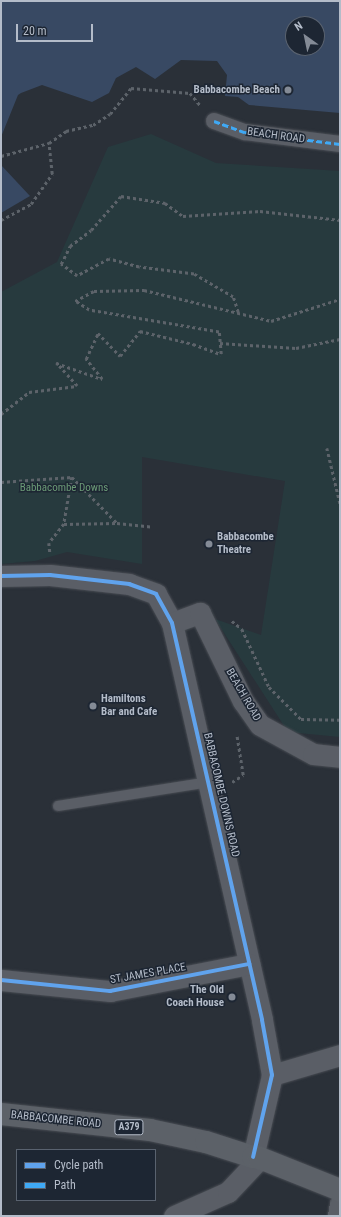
<!DOCTYPE html>
<html>
<head>
<meta charset="utf-8">
<style>
  body { margin:0 }
  #map { position:relative; width:341px; height:1217px; overflow:hidden; background:#2a3038; font-family:"Roboto Condensed",sans-serif }
  div>[style] { position:absolute }
  .green>* { inset:0; background:#273a3e }
  .water>* { inset:0; background:#384963 }
  .path>* { height:2.5px; margin-top:-1.25px; transform-origin:0; background:repeating-linear-gradient(90deg,#5d636a 0 3px,transparent 0 6px) }
  .roads { filter:drop-shadow(0 0 1px #484c53) drop-shadow(0 0 1px #484c53) }
  .service>* { height:10px; margin:-5px; padding:0 5px; transform-origin:5px; border-radius:5px; background:#5a5e66 }
  .pedestrian>* { height:16px; margin:-8px; padding:0 8px; transform-origin:8px; border-radius:8px; background:#5a5e66 }
  .minor>* { height:21px; margin:-10.5px; padding:0 10.5px; transform-origin:10.5px; border-radius:10.5px; background:#5a5e66 }
  .primary>* { height:22px; margin:-11px; padding:0 11px; transform-origin:11px; border-radius:11px; background:#5c6168 }
  .quiet>* { height:3px; margin-top:-1.5px; transform-origin:0; background:repeating-linear-gradient(90deg,#3fa9f5 0 6px,transparent 0 9px) }
  .cycleway>* { height:4px; margin:-2px; padding:0 2px; transform-origin:2px; border-radius:2px; background:#60a3ed }
  .dots>* { width:11px; height:11px; translate:-50% -50%; box-sizing:border-box; border:2px solid #1d2633; border-radius:50% }
  span { translate:-50% -50%; white-space:nowrap; text-align:center; line-height:1.15; -webkit-text-stroke:3px #1d2633; paint-order:stroke }
  .shield-label span { padding:1px 3px; background:#1d2633; border:1px solid; border-radius:3px; -webkit-text-stroke-width:0 }
  .shield-label { font-size:10px; color:#b4bcc9; font-weight:700 }
  .poi-label { font-size:11px; color:#b4bcc9; font-weight:700 }
  .right { translate:-100% -50%; text-align:right }
  .left { translate:0 -50%; text-align:left }
  .street-label { font-size:11px; color:#b4bcc9 }
  .park-label { font-size:11px; color:#6b9a76 }
  .frame { position:absolute; inset:0; border:2px solid #b4bcc9; pointer-events:none }
  .legend { position:absolute; left:16px; top:1149px; width:140px; height:52px; box-sizing:border-box; background:#1d2633; border:1px solid #59626f; margin:0; padding:5px 7px; list-style:none; font-size:12px; color:#b4bcc9 }
  .legend li { display:flex; align-items:center; gap:8px; height:20px }
  .legend b { width:20px; border:1px solid #59626f }
  .north { position:absolute; left:285px; top:16px; width:40px; height:40px; box-sizing:border-box; background:#1d2633; border:1px solid #59626f; border-radius:50%; rotate:327deg; font-size:11px; font-weight:700; line-height:16px; text-align:center; color:#b4bcc9 }
  .north::after { content:''; display:block; margin:auto; width:14px; height:18px; background:#848b96; clip-path:polygon(50% 0,100% 100%,50% 72%,0 100%) }
  .scale { position:absolute; left:16px; top:24px; width:77px; height:18px; box-sizing:border-box; border:2px solid #b4bcc9; border-top:0; padding-left:5px; font-size:12px; line-height:14px; white-space:nowrap; color:#b4bcc9; -webkit-text-stroke:3px #1d2633; paint-order:stroke }
</style>
</head>
<body>
<div id="map">
  <div class="green">
    <i style="clip-path:polygon(151px 134px,216px 163px,340px 171px,340px 737px,288px 732px,215px 619px,261px 635px,285px 481px,142px 457px,142px 564px,67px 552px,35px 561px,1px 564px,1px 292px,57px 262px,108px 147px)"></i>
  </div>
  <div class="water">
    <i style="clip-path:polygon(evenodd,1px 1px,340px 1px,340px 113px,249px 105px,238px 97px,225px 96px,227px 75px,217px 61px,181px 60px,155px 79px,136px 67px,116px 78px,109px 93px,92px 102px,42px 85px,21px 93px,18px 95px,1px 137px,1px 1px,293px 24px,317px 24px,317px 48px,293px 48px,293px 24px)"></i>
    <i style="clip-path:polygon(1px 165px,30px 196px,1px 213px)"></i>
  </div>
  <div class="path">
    <i style="left:1px;top:156px;width:50px;rotate:-15.2deg"></i>
    <i style="left:1px;top:220px;width:34px;rotate:-28deg"></i>
    <i style="left:31px;top:204px;width:37px;rotate:-55deg"></i>
    <i style="left:52px;top:174px;width:31px;rotate:-96deg"></i>
    <i style="left:49px;top:143px;width:21px;rotate:-35deg"></i>
    <i style="left:66px;top:131px;width:28px;rotate:-13deg"></i>
    <i style="left:93px;top:125px;width:20px;rotate:-33deg"></i>
    <i style="left:110px;top:114px;width:33px;rotate:-51deg"></i>
    <i style="left:131px;top:88px;width:59px;rotate:4.8deg"></i>
    <i style="left:190px;top:93px;width:16px;rotate:50deg"></i>
    <i style="left:238px;top:312px;width:16px;rotate:-108deg"></i>
    <i style="left:233px;top:297px;width:45px;rotate:-149.5deg"></i>
    <i style="left:194px;top:274px;width:55px;rotate:-172.7deg"></i>
    <i style="left:139px;top:267px;width:31px;rotate:-165deg"></i>
    <i style="left:109px;top:259px;width:36px;rotate:152deg"></i>
    <i style="left:77px;top:276px;width:20px;rotate:-143deg"></i>
    <i style="left:61px;top:264px;width:20px;rotate:-63deg"></i>
    <i style="left:70px;top:246px;width:26px;rotate:-37deg"></i>
    <i style="left:91px;top:230px;width:45px;rotate:-48.6deg"></i>
    <i style="left:121px;top:196px;width:45px;rotate:9deg"></i>
    <i style="left:165px;top:203px;width:22px;rotate:36deg"></i>
    <i style="left:183px;top:216px;width:77px;rotate:-3.7deg"></i>
    <i style="left:260px;top:211px;width:81px;rotate:6.4deg"></i>
    <i style="left:220px;top:343px;width:76px;rotate:3.8deg"></i>
    <i style="left:296px;top:348px;width:45px;rotate:-11.6deg"></i>
    <i style="left:1px;top:414px;width:36px;rotate:-38deg"></i>
    <i style="left:29px;top:392px;width:48px;rotate:-7.1deg"></i>
    <i style="left:77px;top:386px;width:31px;rotate:-132deg"></i>
    <i style="left:56px;top:363px;width:49px;rotate:19.2deg"></i>
    <i style="left:102px;top:379px;width:26px;rotate:-129deg"></i>
    <i style="left:86px;top:359px;width:29px;rotate:-65deg"></i>
    <i style="left:98px;top:333px;width:32px;rotate:46deg"></i>
    <i style="left:120px;top:356px;width:32px;rotate:-51deg"></i>
    <i style="left:140px;top:331px;width:55px;rotate:13.8deg"></i>
    <i style="left:193px;top:344px;width:30px;rotate:20deg"></i>
    <i style="left:221px;top:354px;width:22px;rotate:-95deg"></i>
    <i style="left:219px;top:332px;width:132px;rotate:-170.4deg"></i>
    <i style="left:89px;top:310px;width:17px;rotate:-147deg"></i>
    <i style="left:75px;top:301px;width:21px;rotate:-28deg"></i>
    <i style="left:94px;top:291px;width:50px;rotate:-1.1deg"></i>
    <i style="left:144px;top:290px;width:131px;rotate:13.7deg"></i>
    <i style="left:271px;top:321px;width:72px;rotate:-17.7deg"></i>
    <i style="left:327px;top:448px;width:57px;rotate:76.7deg"></i>
    <i style="left:72px;top:477px;width:64px;rotate:45.6deg"></i>
    <i style="left:1px;top:482px;width:71px;rotate:-4deg"></i>
    <i style="left:72px;top:477px;width:48px;rotate:99.7deg"></i>
    <i style="left:64px;top:524px;width:24px;rotate:128deg"></i>
    <i style="left:49px;top:543px;width:9px;rotate:84deg"></i>
    <i style="left:64px;top:524px;width:53px;rotate:-1.1deg"></i>
    <i style="left:117px;top:523px;width:36px;rotate:6deg"></i>
    <i style="left:232px;top:621px;width:13px;rotate:39deg"></i>
    <i style="left:242px;top:629px;width:64px;rotate:65deg"></i>
    <i style="left:269px;top:687px;width:45px;rotate:45deg"></i>
    <i style="left:301px;top:719px;width:39px;rotate:1deg"></i>
    <i style="left:232px;top:782px;width:13px;rotate:-32deg"></i>
    <i style="left:243px;top:775px;width:39px;rotate:-99deg"></i>
  </div>
  <div class="roads">
    <div class="service">
      <i style="left:58px;top:806px;width:153px;rotate:-9deg"></i>
    </div>
    <div class="pedestrian">
      <i style="left:214px;top:121px;width:33px;rotate:20deg"></i>
      <i style="left:245px;top:132px;width:96px;rotate:7.2deg"></i>
    </div>
    <div class="minor">
      <i style="left:1px;top:576px;width:49px;rotate:-1.2deg"></i>
      <i style="left:50px;top:575px;width:80px;rotate:6.5deg"></i>
      <i style="left:129px;top:584px;width:29px;rotate:20deg"></i>
      <i style="left:156px;top:594px;width:33px;rotate:61deg"></i>
      <i style="left:172px;top:623px;width:407px;rotate:77.2deg"></i>
      <i style="left:262px;top:1020px;width:56px;rotate:79.7deg"></i>
      <i style="left:272px;top:1075px;width:84px;rotate:103deg"></i>
      <i style="left:172px;top:623px;width:30px;rotate:-20deg"></i>
      <i style="left:200px;top:613px;width:98px;rotate:64deg"></i>
      <i style="left:243px;top:701px;width:29px;rotate:55deg"></i>
      <i style="left:260px;top:725px;width:60px;rotate:28.7deg"></i>
      <i style="left:313px;top:754px;width:27px;rotate:6deg"></i>
      <i style="left:1px;top:980px;width:110px;rotate:5.8deg"></i>
      <i style="left:110px;top:991px;width:142px;rotate:-11deg"></i>
      <i style="left:272px;top:1075px;width:71px;rotate:-16.4deg"></i>
      <i style="left:174px;top:1216px;width:59px;rotate:-24deg"></i>
      <i style="left:228px;top:1192px;width:47px;rotate:-46.7deg"></i>
      <i style="left:338px;top:1216px;width:12px;rotate:-81deg"></i>
    </div>
    <div class="primary">
      <i style="left:1px;top:1114px;width:150px;rotate:6.1deg"></i>
      <i style="left:150px;top:1130px;width:57px;rotate:12.1deg"></i>
      <i style="left:206px;top:1142px;width:49px;rotate:17.7deg"></i>
      <i style="left:253px;top:1157px;width:7px;rotate:8deg"></i>
      <i style="left:260px;top:1158px;width:86px;rotate:21.8deg"></i>
    </div>
  </div>
  <div class="quiet">
    <i style="left:214px;top:121px;width:33px;rotate:20deg"></i>
    <i style="left:245px;top:132px;width:96px;rotate:7.2deg"></i>
  </div>
  <div class="cycleway">
    <i style="left:1px;top:576px;width:49px;rotate:-1.2deg"></i>
    <i style="left:50px;top:575px;width:80px;rotate:6.5deg"></i>
    <i style="left:129px;top:584px;width:29px;rotate:20deg"></i>
    <i style="left:156px;top:594px;width:33px;rotate:61deg"></i>
    <i style="left:172px;top:623px;width:407px;rotate:77.2deg"></i>
    <i style="left:262px;top:1020px;width:56px;rotate:79.7deg"></i>
    <i style="left:272px;top:1075px;width:84px;rotate:103deg"></i>
    <i style="left:1px;top:980px;width:110px;rotate:5.8deg"></i>
    <i style="left:110px;top:991px;width:142px;rotate:-11deg"></i>
  </div>
  <div class="dots">
    <i style="left:288px;top:90px;background:#848b96"></i>
    <i style="left:209px;top:544px;background:#848b96"></i>
    <i style="left:93px;top:706px;background:#848b96"></i>
    <i style="left:232px;top:997px;background:#848b96"></i>
  </div>
  <div class="shield-label">
    <span style="left:129px;top:1127px">A379</span>
  </div>
  <div class="poi-label">
    <span class="right" style="left:280px;top:90px">Babbacombe Beach</span>
    <span class="left" style="left:217px;top:544px">Babbacombe<br>Theatre</span>
    <span class="left" style="left:101px;top:706px">Hamiltons<br>Bar and Cafe</span>
    <span class="right" style="left:224px;top:997px">The Old<br>Coach House</span>
  </div>
  <div class="street-label">
    <span style="left:276px;top:136px;rotate:8deg">BEACH ROAD</span>
    <span style="left:243px;top:695px;rotate:60deg">BEACH ROAD</span>
    <span style="left:221px;top:795px;rotate:77deg">BABBACOMBE DOWNS ROAD</span>
    <span style="left:148px;top:974px;rotate:-10deg">ST JAMES PLACE</span>
    <span style="left:56px;top:1120px;rotate:6deg">BABBACOMBE ROAD</span>
  </div>
  <div class="park-label">
    <span style="left:64px;top:488px">Babbacombe Downs</span>
  </div>
  <div class="frame"></div>
  <ul class="legend">
  <li><b style="height:5px;background:#60a3ed"></b>Cycle path</li>
  <li><b style="height:5px;background:#3fa9f5"></b>Path</li>
  </ul>
  <div class="north">N</div>
  <div class="scale">20 m</div>
</div>
</body>
</html>
